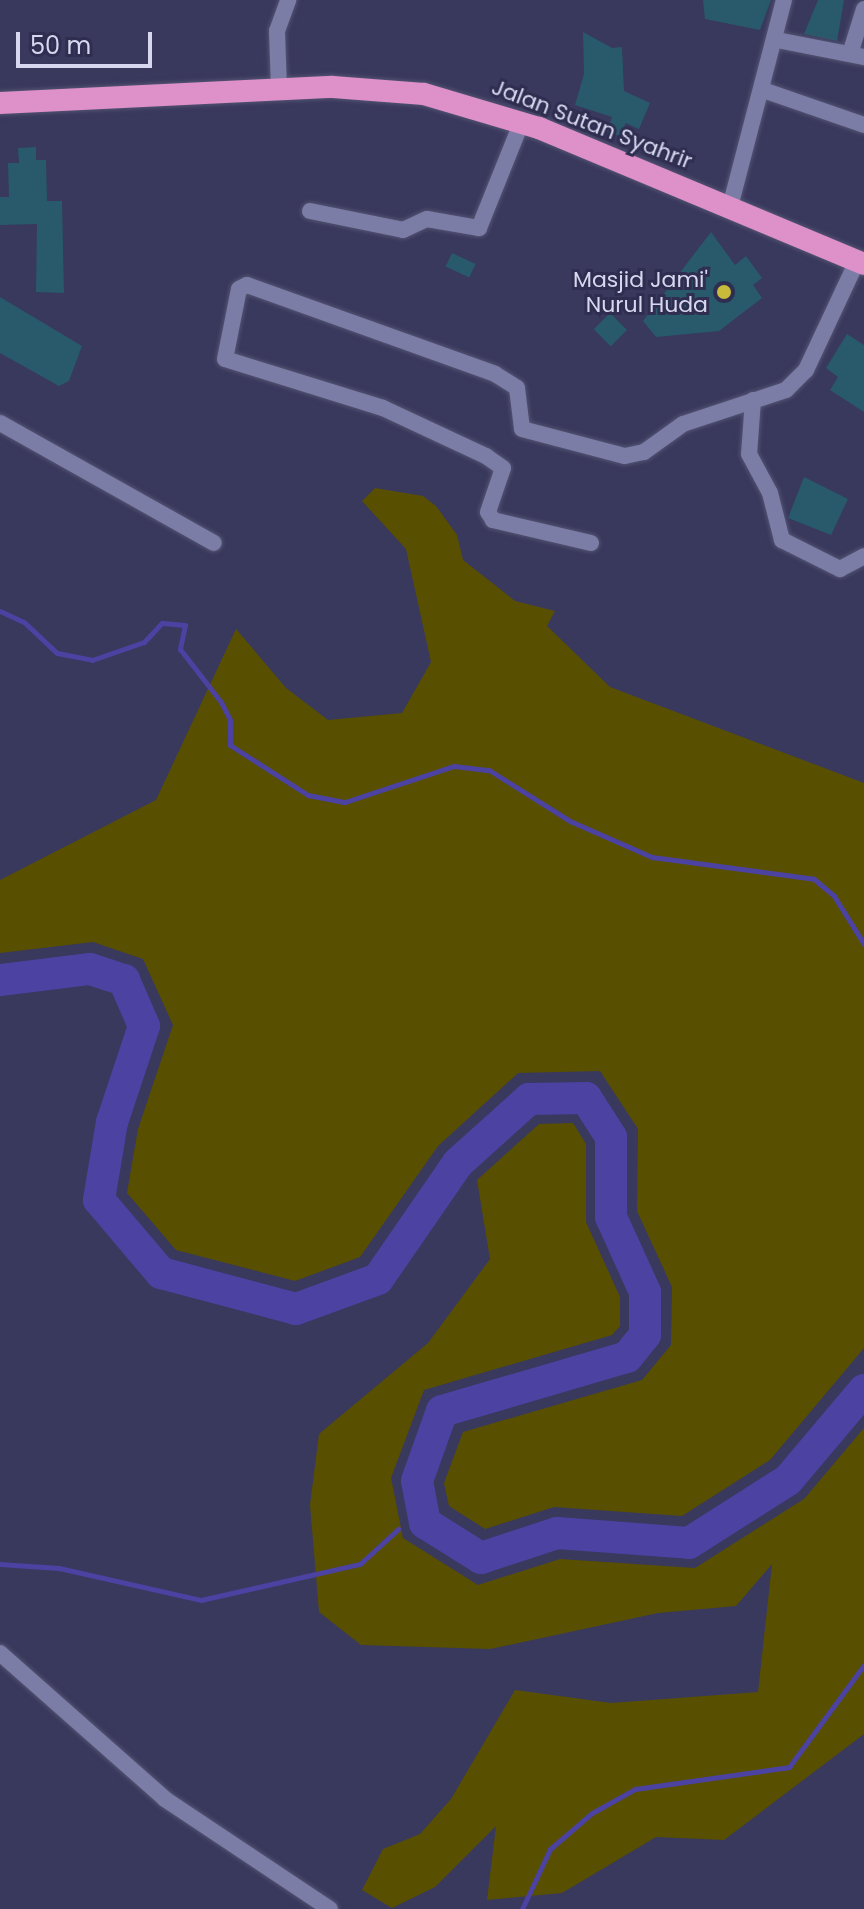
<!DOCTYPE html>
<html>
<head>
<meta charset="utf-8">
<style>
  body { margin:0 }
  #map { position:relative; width:864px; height:1909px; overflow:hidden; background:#39385d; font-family:Poppins,sans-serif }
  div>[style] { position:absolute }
  .green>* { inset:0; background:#585000 }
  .stream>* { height:5px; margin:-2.5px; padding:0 2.5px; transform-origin:2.5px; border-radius:2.5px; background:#4c42a2 }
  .river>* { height:32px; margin:-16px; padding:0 16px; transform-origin:16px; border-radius:16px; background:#4c42a2 }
  .building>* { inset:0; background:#285a6b; transform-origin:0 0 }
  .roads { filter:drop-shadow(0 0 2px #535372) drop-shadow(0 0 2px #535372) }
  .minor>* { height:16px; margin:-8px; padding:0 8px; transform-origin:8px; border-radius:8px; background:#7b7da6 }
  .trunk>* { height:22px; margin:-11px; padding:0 11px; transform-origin:11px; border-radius:11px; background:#de90c8 }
  .dots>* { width:22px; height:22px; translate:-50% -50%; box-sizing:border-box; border:4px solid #2f2e51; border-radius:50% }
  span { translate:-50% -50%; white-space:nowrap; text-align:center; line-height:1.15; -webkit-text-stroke:6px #2f2e51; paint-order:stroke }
  .street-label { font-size:22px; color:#d7d8ef }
  .poi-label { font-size:22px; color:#d7d8ef }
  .right { translate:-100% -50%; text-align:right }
  .scale { position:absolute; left:16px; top:32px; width:136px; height:36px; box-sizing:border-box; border:4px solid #d7d8ef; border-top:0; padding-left:10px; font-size:24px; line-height:28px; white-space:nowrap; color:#d7d8ef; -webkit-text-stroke:6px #2f2e51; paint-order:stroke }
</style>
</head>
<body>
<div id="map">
  <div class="green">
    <i style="clip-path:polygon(375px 488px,423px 496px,436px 506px,457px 535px,463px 560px,515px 601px,555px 611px,547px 626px,610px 687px,864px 783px,864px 1348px,770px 1460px,682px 1516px,554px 1507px,485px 1529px,449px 1506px,444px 1483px,463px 1432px,642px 1380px,671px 1345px,672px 1287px,637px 1211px,638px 1129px,600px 1071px,518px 1073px,438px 1146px,360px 1257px,295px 1281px,176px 1250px,127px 1193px,138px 1129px,173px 1025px,143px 959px,93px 942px,0 953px,0 880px,156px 800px,236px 629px,286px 688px,328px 720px,402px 713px,431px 662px,406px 549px,362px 501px)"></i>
    <i style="clip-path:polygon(573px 1123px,586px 1144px,586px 1222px,620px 1297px,620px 1326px,612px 1335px,424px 1390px,391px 1478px,403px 1538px,478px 1585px,560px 1559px,695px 1568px,804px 1499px,864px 1428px,864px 1734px,724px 1840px,656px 1837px,562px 1893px,487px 1900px,496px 1826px,435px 1887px,392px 1908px,362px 1890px,383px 1849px,420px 1834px,451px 1799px,515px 1690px,611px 1703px,758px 1692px,772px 1564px,736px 1606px,658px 1613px,490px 1649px,361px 1645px,319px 1612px,310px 1505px,319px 1434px,428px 1343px,490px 1259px,477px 1180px,539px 1124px)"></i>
  </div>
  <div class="stream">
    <i style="left:0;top:611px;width:26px;rotate:25deg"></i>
    <i style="left:24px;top:622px;width:45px;rotate:43.2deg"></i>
    <i style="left:57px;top:653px;width:36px;rotate:11deg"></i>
    <i style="left:92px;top:660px;width:55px;rotate:-19.1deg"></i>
    <i style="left:144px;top:642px;width:26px;rotate:-47deg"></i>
    <i style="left:162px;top:623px;width:23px;rotate:5deg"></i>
    <i style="left:185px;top:625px;width:25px;rotate:102deg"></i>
    <i style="left:180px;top:649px;width:67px;rotate:52.3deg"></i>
    <i style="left:221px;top:702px;width:20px;rotate:63deg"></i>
    <i style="left:230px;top:720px;width:25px;rotate:90deg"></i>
    <i style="left:230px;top:745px;width:93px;rotate:32.7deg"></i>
    <i style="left:308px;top:795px;width:38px;rotate:11deg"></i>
    <i style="left:345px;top:802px;width:115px;rotate:-18.3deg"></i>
    <i style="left:454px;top:766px;width:35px;rotate:7deg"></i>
    <i style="left:489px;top:770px;width:96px;rotate:32.2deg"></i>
    <i style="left:570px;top:821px;width:90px;rotate:23.7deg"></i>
    <i style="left:652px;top:857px;width:163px;rotate:7.7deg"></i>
    <i style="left:814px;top:879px;width:26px;rotate:40deg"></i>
    <i style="left:834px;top:896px;width:57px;rotate:58deg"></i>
    <i style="left:0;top:1564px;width:59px;rotate:3.9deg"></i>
    <i style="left:59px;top:1568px;width:146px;rotate:12.7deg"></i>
    <i style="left:201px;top:1600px;width:163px;rotate:-12.8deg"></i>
    <i style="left:360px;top:1564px;width:52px;rotate:-42.6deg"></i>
    <i style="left:522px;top:1909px;width:66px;rotate:-65deg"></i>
    <i style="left:550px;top:1849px;width:55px;rotate:-40.6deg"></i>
    <i style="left:592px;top:1813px;width:49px;rotate:-29.2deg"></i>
    <i style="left:635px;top:1789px;width:156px;rotate:-8.1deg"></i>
    <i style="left:789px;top:1767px;width:127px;rotate:-53.7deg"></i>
  </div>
  <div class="river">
    <i style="left:0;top:980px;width:91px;rotate:-7deg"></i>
    <i style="left:90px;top:969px;width:36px;rotate:18deg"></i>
    <i style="left:124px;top:980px;width:50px;rotate:66.5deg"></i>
    <i style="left:144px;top:1026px;width:101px;rotate:108.4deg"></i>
    <i style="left:112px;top:1122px;width:79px;rotate:99.5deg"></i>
    <i style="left:99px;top:1200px;width:96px;rotate:49.7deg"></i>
    <i style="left:161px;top:1273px;width:140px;rotate:14.9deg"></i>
    <i style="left:296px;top:1309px;width:87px;rotate:-20.1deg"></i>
    <i style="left:378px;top:1279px;width:141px;rotate:-55.4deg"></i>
    <i style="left:458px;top:1163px;width:96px;rotate:-42deg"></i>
    <i style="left:529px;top:1099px;width:57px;rotate:-1deg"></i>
    <i style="left:586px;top:1098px;width:46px;rotate:57.3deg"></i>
    <i style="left:611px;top:1137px;width:80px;rotate:90deg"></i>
    <i style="left:611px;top:1217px;width:82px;rotate:65.6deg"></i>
    <i style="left:645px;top:1292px;width:43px;rotate:90deg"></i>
    <i style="left:645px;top:1335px;width:28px;rotate:129deg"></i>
    <i style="left:627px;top:1357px;width:193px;rotate:163.7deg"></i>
    <i style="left:442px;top:1411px;width:74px;rotate:109.7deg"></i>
    <i style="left:417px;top:1481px;width:43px;rotate:79.2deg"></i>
    <i style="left:425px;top:1523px;width:66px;rotate:32deg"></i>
    <i style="left:481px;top:1558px;width:80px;rotate:-18.2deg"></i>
    <i style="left:557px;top:1533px;width:132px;rotate:4.3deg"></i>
    <i style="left:689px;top:1543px;width:117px;rotate:-32.5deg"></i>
    <i style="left:788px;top:1480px;width:118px;rotate:-49.8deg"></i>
  </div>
  <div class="building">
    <i style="clip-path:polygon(703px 0,771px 0,760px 30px,705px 19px)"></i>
    <i style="clip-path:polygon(818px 0,844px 0,837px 41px,804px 34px)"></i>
    <i style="clip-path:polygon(583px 32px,612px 48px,622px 47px,624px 91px,650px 103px,639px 129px,626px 123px,619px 136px,607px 132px,612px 117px,575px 105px,584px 74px)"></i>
    <i style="clip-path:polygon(36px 147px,36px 160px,46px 160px,47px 201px,62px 201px,64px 293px,36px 292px,37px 224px,0 225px,0 197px,9px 197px,8px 163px,19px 163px,18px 148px)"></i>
    <i style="clip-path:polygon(711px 232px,735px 265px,746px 256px,762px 278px,753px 285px,762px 298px,719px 331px,656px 337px,643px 321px)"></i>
    <i style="left:452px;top:253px;width:26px;height:15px;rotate:25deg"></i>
    <i style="clip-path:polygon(0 297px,82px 346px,69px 381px,59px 386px,0 353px)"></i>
    <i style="left:610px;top:313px;width:24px;height:23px;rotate:45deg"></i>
    <i style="clip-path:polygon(847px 334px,864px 345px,864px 412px,830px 390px,838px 377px,826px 368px)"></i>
    <i style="clip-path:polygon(804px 477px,848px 499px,831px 535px,788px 518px)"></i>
  </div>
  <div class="roads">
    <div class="minor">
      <i style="left:777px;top:40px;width:89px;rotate:11.1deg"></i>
      <i style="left:850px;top:54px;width:47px;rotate:-72.7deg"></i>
      <i style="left:279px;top:89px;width:58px;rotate:-92deg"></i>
      <i style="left:277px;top:31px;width:33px;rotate:-70deg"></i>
      <i style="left:763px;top:90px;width:107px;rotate:19.1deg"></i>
      <i style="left:730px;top:207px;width:214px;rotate:-75.4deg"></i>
      <i style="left:310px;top:211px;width:95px;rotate:11.5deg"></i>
      <i style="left:403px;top:230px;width:26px;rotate:-25deg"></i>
      <i style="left:427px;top:219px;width:53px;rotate:9.8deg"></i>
      <i style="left:479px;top:228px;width:115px;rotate:-68.1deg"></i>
      <i style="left:753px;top:400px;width:54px;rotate:94.2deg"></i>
      <i style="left:749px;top:454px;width:44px;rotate:61.7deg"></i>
      <i style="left:770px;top:493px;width:49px;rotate:75.7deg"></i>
      <i style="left:782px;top:540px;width:65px;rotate:26.6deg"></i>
      <i style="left:840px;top:569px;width:27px;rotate:-28deg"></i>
      <i style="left:0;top:423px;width:245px;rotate:29.3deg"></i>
      <i style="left:591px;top:543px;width:101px;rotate:-166.8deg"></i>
      <i style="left:493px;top:520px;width:9px;rotate:-122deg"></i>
      <i style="left:488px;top:512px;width:46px;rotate:-71.2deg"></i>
      <i style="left:503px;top:468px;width:21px;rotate:-145deg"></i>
      <i style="left:486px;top:456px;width:114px;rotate:-155deg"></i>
      <i style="left:383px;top:408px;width:165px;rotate:-162.8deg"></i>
      <i style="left:225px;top:359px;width:71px;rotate:-78.7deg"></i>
      <i style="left:239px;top:289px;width:9px;rotate:-27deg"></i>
      <i style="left:247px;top:285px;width:263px;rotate:19.7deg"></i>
      <i style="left:495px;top:374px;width:26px;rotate:32deg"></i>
      <i style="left:517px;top:388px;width:41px;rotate:83deg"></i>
      <i style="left:522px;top:429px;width:106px;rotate:14.7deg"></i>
      <i style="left:625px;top:456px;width:19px;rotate:-12deg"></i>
      <i style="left:644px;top:452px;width:48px;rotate:-35.7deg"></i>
      <i style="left:683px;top:424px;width:108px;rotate:-18.3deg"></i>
      <i style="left:786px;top:390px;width:28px;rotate:-45deg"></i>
      <i style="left:806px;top:370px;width:120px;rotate:-64.9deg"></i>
      <i style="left:0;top:1653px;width:220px;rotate:41.5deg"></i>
      <i style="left:165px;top:1799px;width:198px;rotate:33.7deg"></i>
    </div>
    <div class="trunk">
      <i style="left:0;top:103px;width:333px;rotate:-2.8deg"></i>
      <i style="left:333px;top:87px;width:91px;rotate:4.4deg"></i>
      <i style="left:424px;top:94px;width:120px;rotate:16.5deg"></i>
      <i style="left:539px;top:128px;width:352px;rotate:22.7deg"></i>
    </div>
  </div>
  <div class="dots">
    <i style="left:724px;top:292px;background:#c8bb3b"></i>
  </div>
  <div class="street-label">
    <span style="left:592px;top:124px;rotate:21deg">Jalan Sutan Syahrir</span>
  </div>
  <div class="poi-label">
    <span class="right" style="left:708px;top:292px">Masjid Jami'<br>Nurul Huda</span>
  </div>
  <div class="scale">50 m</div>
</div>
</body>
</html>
